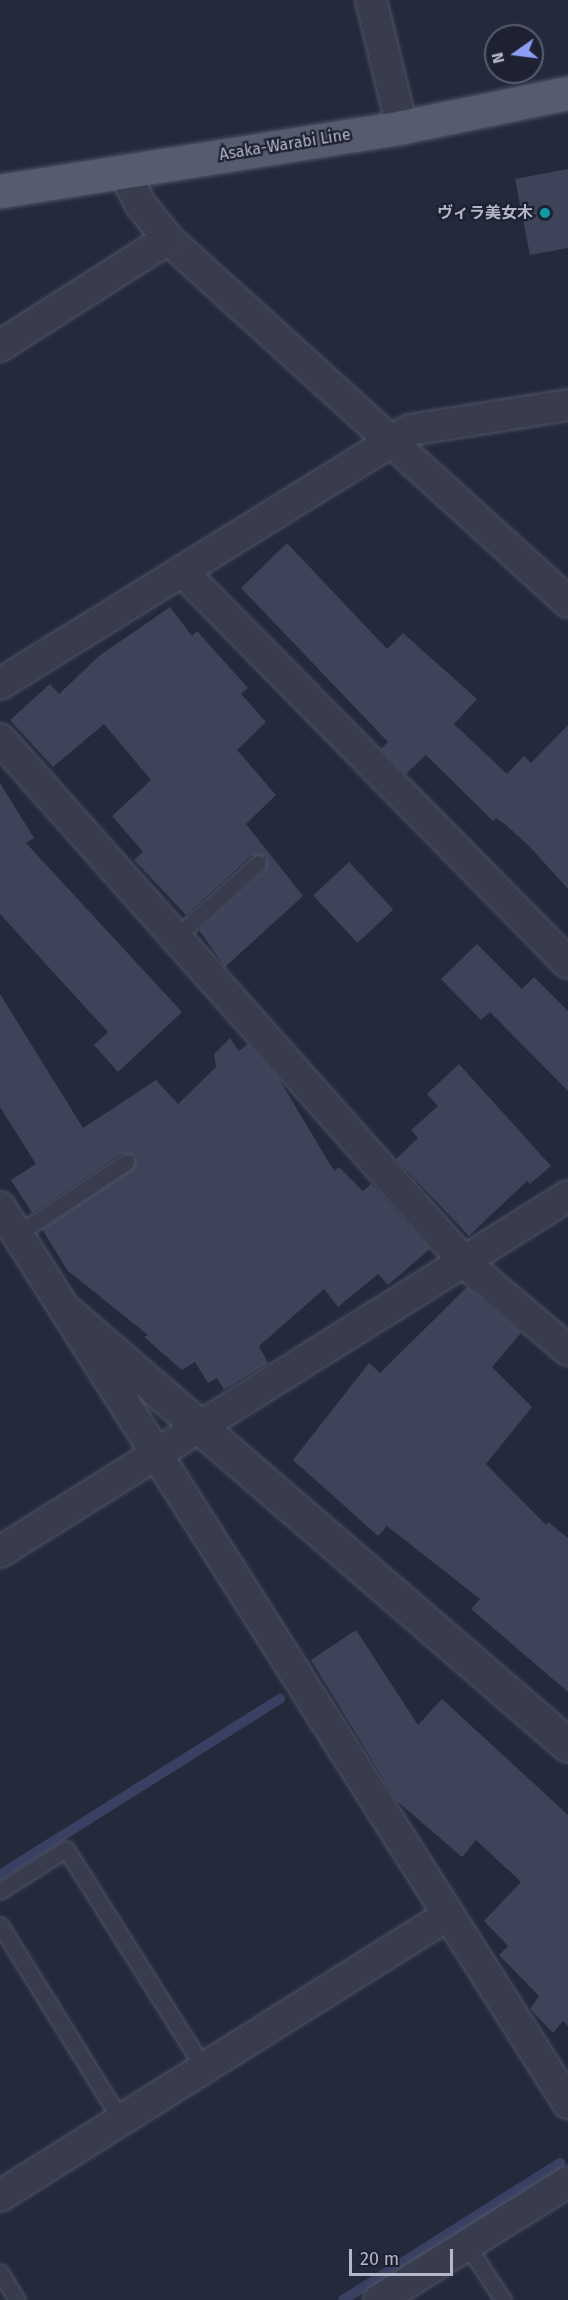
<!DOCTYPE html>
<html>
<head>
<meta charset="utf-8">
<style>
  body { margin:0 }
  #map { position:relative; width:568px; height:2300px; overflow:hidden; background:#25293c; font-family:"Fira Sans","Noto Sans JP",sans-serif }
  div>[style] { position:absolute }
  .stream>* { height:10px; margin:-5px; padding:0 5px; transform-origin:5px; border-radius:5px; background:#394163 }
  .building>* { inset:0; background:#3f435a; transform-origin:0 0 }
  .roads { filter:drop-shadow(0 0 2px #505465) drop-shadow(0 0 2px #505465) }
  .service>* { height:15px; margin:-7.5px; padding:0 7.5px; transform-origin:7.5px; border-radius:7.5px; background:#383c4d }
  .minor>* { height:30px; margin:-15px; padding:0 15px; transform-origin:15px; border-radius:15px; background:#383c4d }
  .tertiary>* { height:33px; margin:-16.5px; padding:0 16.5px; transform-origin:16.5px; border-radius:16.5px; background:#383c4d }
  .primary>* { height:33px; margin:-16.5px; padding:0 16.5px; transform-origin:16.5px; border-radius:16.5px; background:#565b6d }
  .dots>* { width:16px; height:16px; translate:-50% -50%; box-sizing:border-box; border:3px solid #1d2131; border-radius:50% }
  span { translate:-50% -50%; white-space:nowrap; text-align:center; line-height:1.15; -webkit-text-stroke:4.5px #1d2131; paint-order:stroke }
  .street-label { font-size:16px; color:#b4b7c8 }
  .poi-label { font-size:16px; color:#b4b7c8; font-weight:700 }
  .right { translate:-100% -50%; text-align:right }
  .north { position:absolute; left:484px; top:24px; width:60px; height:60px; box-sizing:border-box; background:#1d2131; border:2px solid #595d6d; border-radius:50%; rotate:256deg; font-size:16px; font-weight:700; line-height:24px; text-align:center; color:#b4b7c8 }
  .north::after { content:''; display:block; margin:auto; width:21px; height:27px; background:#8d9df4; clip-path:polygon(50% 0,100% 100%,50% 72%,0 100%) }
  .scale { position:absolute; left:349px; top:2249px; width:104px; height:27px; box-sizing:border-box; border:3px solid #b4b7c8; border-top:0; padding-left:8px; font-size:18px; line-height:21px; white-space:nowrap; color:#b4b7c8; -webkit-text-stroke:4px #1d2131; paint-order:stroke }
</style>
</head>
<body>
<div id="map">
  <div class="stream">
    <i style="left:0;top:1875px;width:331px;rotate:-32.2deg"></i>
    <i style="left:343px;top:2300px;width:257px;rotate:-32.3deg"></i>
  </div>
  <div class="building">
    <i style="clip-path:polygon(568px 169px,568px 248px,530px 255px,515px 179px)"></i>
    <i style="clip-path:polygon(287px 543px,387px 649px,403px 633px,477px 699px,454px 724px,507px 774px,524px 756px,531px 763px,568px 725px,568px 889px,530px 847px,506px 825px,496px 818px,493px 821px,426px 755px,406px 774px,381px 749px,388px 742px,241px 588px)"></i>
    <i style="clip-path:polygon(170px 607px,192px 636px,197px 631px,248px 688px,241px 694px,266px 722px,237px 750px,276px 795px,246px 824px,303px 896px,225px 967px,199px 930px,265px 870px,266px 857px,251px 856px,186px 915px,134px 860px,143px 852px,112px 816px,151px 780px,104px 724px,53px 767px,10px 720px,50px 684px,59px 694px,99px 656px)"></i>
    <i style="clip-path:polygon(0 783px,34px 838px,26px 843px,182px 1012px,118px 1072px,94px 1045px,108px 1032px,0 914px)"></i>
    <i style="left:349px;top:862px;width:65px;height:49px;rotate:47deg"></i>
    <i style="clip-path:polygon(477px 944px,522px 989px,534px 977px,568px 1011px,568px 1091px,490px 1012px,481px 1020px,441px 979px)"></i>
    <i style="clip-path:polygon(0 994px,83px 1128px,156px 1080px,178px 1104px,216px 1067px,214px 1054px,230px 1038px,239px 1051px,248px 1044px,279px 1079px,334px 1171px,339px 1167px,363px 1191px,371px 1184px,430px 1249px,388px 1285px,378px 1274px,338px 1307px,324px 1289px,259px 1346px,268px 1363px,224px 1390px,217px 1378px,208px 1383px,195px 1362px,182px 1370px,144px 1337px,148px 1335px,67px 1270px,42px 1229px,131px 1170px,134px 1156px,121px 1154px,32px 1213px,11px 1180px,36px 1164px,0 1107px)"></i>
    <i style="clip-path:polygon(459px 1064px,551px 1166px,530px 1184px,527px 1181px,469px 1236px,396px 1159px,418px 1138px,411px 1130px,438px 1106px,427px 1094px)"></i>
    <i style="clip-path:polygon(467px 1287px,521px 1333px,492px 1367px,532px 1407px,486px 1464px,546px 1525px,548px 1522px,568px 1538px,568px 1692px,471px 1609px,480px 1599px,387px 1526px,378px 1536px,293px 1460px,369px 1363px,380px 1373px)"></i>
    <i style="clip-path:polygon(356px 1630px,418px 1725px,442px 1699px,568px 1815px,568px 2026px,563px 2021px,553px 2033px,530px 2009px,539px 1996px,499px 1955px,508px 1946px,484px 1921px,521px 1882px,476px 1840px,462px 1857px,397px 1801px,311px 1660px)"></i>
  </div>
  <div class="roads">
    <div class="service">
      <i style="left:176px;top:937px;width:110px;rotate:-42.1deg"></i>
      <i style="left:17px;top:1234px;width:131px;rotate:-33.4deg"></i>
      <i style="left:0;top:1891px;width:78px;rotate:-32.5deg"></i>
      <i style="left:66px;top:1849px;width:259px;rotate:57.8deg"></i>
      <i style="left:0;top:1925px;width:229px;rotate:58.2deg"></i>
      <i style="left:467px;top:2245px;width:66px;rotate:56.8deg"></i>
      <i style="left:0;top:2272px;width:33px;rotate:59deg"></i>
    </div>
    <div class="minor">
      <i style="left:371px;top:0;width:131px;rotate:76.3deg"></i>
      <i style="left:123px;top:170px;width:39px;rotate:63deg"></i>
      <i style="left:141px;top:205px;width:43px;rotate:51.5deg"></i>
      <i style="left:168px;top:239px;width:540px;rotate:42.22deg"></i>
      <i style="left:0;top:346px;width:199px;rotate:-32.5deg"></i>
      <i style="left:182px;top:571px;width:550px;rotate:45.44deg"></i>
      <i style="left:0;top:684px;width:482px;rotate:-31.8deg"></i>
      <i style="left:410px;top:430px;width:160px;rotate:-9deg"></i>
      <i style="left:0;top:739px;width:701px;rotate:48.41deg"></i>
      <i style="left:465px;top:1263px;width:135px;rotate:40.2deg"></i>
      <i style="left:0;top:1207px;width:1061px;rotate:57.63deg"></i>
      <i style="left:0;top:1552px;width:670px;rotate:-32.08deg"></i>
      <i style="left:0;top:2196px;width:529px;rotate:-32.1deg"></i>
      <i style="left:379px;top:2300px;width:223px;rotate:-32deg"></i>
    </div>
    <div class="tertiary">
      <i style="left:69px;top:1314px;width:659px;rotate:40.82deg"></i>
    </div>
    <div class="primary">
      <i style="left:0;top:191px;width:407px;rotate:-9deg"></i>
      <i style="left:402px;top:127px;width:169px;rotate:-11.6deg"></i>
    </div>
  </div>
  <div class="dots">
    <i style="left:545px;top:213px;background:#0f9aa8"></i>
  </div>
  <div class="street-label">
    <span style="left:285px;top:145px;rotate:-9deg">Asaka-Warabi Line</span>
  </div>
  <div class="poi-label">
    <span class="right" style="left:533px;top:213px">ヴィラ美女木</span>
  </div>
  <div class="north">N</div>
  <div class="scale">20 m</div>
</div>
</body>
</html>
